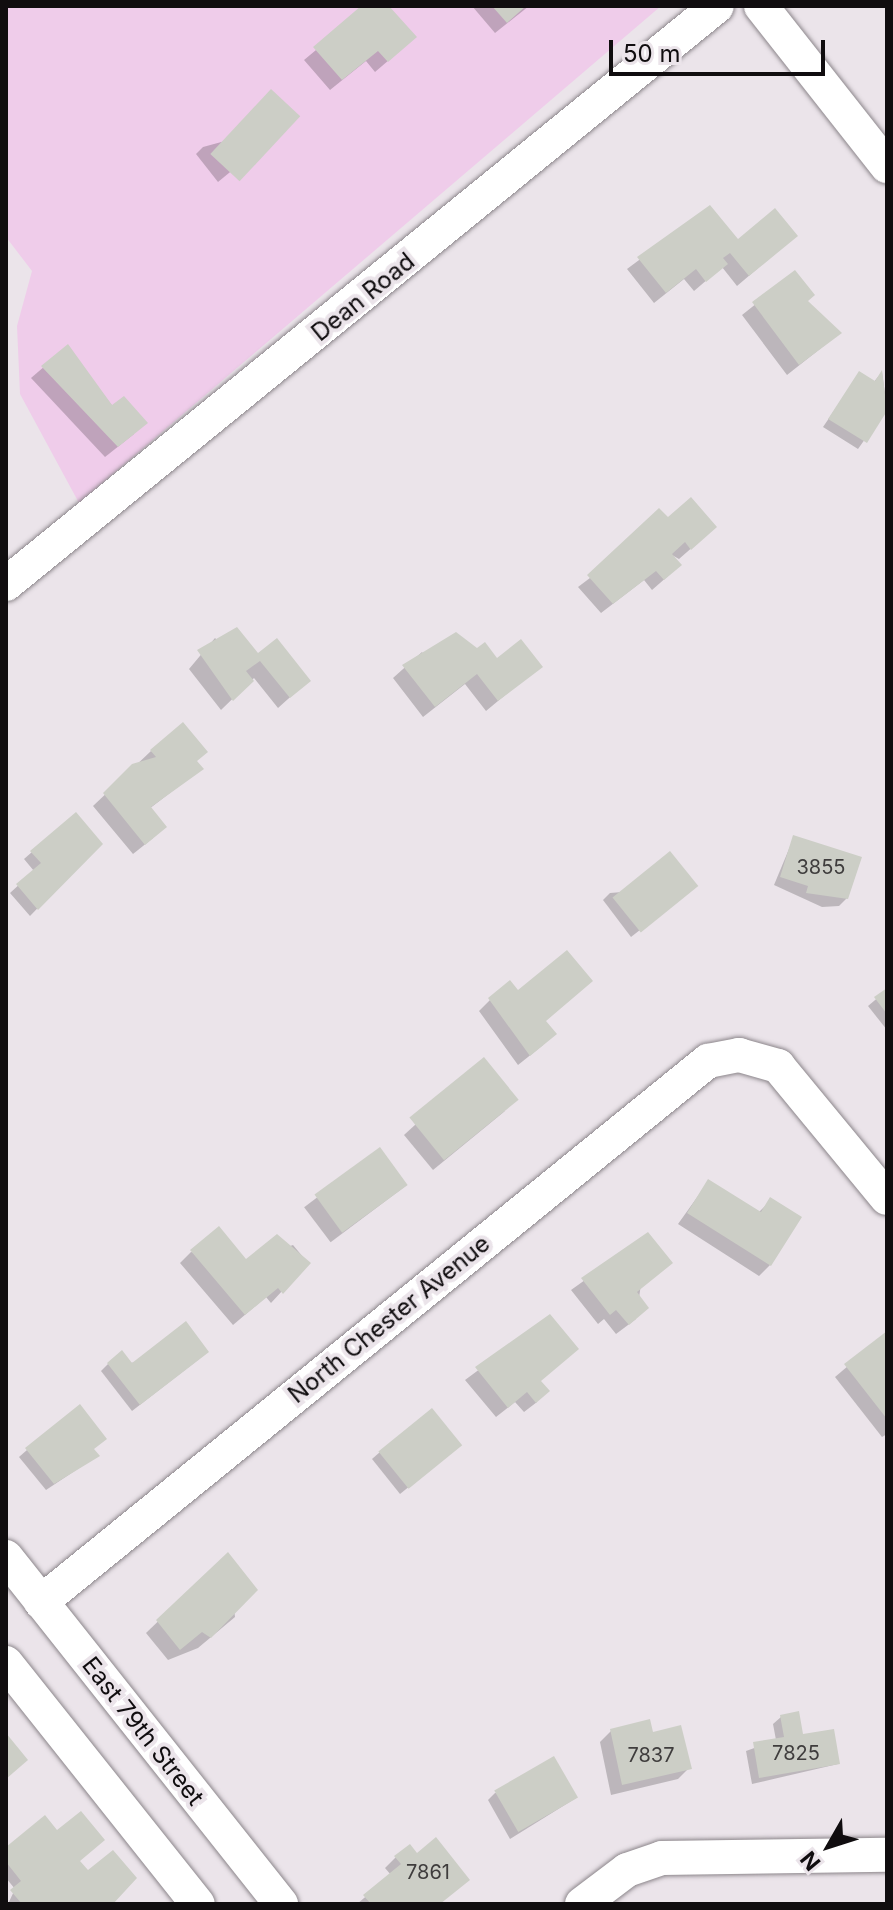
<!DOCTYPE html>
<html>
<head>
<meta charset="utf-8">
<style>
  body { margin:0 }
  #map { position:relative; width:893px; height:1910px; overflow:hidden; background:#ebe4ea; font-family:Inter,sans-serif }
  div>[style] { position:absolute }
  .green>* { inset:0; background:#efccea }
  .shadow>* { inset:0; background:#0003; transform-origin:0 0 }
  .building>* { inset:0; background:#cccec6; transform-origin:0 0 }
  .roads { filter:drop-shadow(0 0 2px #8c868b) drop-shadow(0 0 2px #8c868b) }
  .minor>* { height:34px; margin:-17px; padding:0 17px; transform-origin:17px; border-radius:17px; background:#fff }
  span { translate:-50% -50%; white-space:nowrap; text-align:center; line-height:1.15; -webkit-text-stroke:8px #ebe4ea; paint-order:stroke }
  .number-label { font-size:20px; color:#3f3d3d }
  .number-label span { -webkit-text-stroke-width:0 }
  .street-label { font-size:24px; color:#100d0f }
  .frame { position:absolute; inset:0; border:8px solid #100d0f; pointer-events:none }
  .north { position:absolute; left:789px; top:1806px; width:80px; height:80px; -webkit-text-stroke:6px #ebe4ea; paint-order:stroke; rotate:231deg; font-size:22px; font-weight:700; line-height:32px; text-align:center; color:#100d0f }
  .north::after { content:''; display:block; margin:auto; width:28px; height:36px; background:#100d0f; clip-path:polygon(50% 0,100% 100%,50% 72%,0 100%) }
  .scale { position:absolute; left:609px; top:40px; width:216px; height:36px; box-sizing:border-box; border:4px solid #100d0f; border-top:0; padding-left:10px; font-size:24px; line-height:28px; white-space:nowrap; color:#100d0f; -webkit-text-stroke:6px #ebe4ea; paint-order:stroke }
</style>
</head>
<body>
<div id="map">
  <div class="green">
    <i style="clip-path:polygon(6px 6px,661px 6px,79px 503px,20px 394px,17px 326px,32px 271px,6px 237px)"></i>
  </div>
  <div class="shadow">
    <i style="clip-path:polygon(369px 6px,386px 6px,403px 48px,375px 72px,366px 61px,330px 90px,304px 60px)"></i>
    <i style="clip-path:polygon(472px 6px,529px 6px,495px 33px)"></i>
    <i style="clip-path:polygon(290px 123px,218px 182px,196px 154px,203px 147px)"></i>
    <i style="clip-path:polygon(709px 208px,738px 242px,796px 236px,737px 286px,722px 267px,694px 291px,684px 279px,654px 303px,627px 269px)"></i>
    <i style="clip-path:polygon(795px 273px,806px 302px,840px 333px,787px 375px,742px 315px)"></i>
    <i style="clip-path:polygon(67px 347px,134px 434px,105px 457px,31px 378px)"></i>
    <i style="clip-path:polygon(882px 372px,887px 408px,858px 449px,823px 427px,859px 374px,873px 383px)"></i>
    <i style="clip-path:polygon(667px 520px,703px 538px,679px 559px,670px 554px,668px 576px,652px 590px,644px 580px,601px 613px,578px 587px)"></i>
    <i style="clip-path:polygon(215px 638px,220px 643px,308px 681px,278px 708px,254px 678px,221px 710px,189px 669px)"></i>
    <i style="clip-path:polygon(422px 652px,426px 658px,540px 666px,486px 711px,465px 684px,423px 717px,393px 678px)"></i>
    <i style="clip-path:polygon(151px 751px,201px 769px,149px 809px,153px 838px,133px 854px,93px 806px)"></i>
    <i style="clip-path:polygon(794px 837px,847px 898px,839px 906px,822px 907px,774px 885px)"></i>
    <i style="clip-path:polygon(100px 844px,30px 916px,10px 893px,34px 871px,24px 859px,32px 852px)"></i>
    <i style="clip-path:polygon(696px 886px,631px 937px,603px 900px,610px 893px)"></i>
    <i style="clip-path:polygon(591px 981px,544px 1022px,543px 1045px,518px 1065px,479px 1011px,490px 1000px)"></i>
    <i style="clip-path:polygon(887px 990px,887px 1030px,868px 1006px)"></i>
    <i style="clip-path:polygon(505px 1111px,433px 1170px,404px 1135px,416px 1124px)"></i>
    <i style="left:380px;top:1150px;width:44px;height:95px;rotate:53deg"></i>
    <i style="clip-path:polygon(708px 1182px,758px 1213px,771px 1200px,770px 1265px,759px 1276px,678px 1224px)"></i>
    <i style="clip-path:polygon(648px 1235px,636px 1319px,616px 1334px,604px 1319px,598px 1324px,571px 1290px)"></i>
    <i style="clip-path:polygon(293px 1245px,308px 1263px,271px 1303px,266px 1297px,233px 1325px,180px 1263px,191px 1252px,246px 1262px)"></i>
    <i style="clip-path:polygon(550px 1317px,537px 1402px,524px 1412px,515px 1402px,496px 1417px,465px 1380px)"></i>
    <i style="clip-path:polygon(887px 1333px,887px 1434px,882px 1437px,835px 1377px)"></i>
    <i style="clip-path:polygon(199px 1359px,132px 1411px,101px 1371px,108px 1364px)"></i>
    <i style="clip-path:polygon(27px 1450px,92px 1450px,97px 1456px,46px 1490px,19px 1457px)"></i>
    <i style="clip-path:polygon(380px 1452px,452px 1452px,400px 1494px,372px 1459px)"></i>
    <i style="clip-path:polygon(227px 1555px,235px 1617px,198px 1648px,168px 1660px,146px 1633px)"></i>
    <i style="clip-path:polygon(781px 1717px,801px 1736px,838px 1764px,752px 1784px,746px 1751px,776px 1740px,773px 1724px)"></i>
    <i style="clip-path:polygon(611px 1731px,652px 1734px,689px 1768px,678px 1779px,611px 1795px,600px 1742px)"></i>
    <i style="clip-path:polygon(495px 1793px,576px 1798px,510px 1839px,488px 1800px)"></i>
    <i style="clip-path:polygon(6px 1849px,78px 1862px,110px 1904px,8px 1904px,15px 1889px,6px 1878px)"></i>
    <i style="clip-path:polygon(417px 1856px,468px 1880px,437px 1904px,357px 1904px,391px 1875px,385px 1868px,396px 1857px)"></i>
  </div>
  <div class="building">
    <i style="clip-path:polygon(361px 6px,389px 6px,417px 37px,388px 62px,378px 51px,342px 80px,313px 47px)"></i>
    <i style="clip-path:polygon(492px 6px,526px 6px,507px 23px)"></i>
    <i style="left:271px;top:89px;width:40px;height:89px;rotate:43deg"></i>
    <i style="clip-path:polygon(710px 205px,738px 239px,775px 208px,798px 236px,749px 276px,730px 253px,723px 258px,728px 264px,706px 282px,696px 269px,666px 293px,637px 257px)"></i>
    <i style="clip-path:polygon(795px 270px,815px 295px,808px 301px,842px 333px,799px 365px,752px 302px)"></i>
    <i style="clip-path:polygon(68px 344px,112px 405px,124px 396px,148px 423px,118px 447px,41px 366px)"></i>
    <i style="clip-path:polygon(882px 370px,887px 411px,867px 443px,828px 419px,859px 371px,875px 381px)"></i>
    <i style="clip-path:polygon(691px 497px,717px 527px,691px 550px,685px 542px,672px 554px,682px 565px,664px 580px,656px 571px,613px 604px,587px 575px,659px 508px,668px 517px)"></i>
    <i style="clip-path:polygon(237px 627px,258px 653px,277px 638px,311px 681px,290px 698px,260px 661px,246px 671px,254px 681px,233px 701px,197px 650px)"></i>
    <i style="clip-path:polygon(456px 632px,477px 648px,485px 642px,497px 658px,521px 639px,543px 667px,498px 701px,477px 674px,435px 707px,402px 665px)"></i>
    <i style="clip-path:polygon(183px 722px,208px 752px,197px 761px,204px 769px,151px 807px,167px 827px,145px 845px,103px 793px,132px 764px,156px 757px,150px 750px)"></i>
    <i style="clip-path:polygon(76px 812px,103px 844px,38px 910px,16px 884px,41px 863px,30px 851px)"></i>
    <i style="clip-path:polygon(793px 835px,862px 857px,848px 899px,806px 893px,808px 886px,780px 877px)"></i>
    <i style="left:670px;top:851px;width:45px;height:74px;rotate:51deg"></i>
    <i style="clip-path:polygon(567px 950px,593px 981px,546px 1021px,557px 1034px,530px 1056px,488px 998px,510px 980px,518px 990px)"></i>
    <i style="clip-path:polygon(887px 988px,887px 1014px,874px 997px)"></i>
    <i style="left:484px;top:1057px;width:55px;height:96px;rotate:51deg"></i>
    <i style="left:380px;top:1147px;width:47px;height:81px;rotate:54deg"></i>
    <i style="clip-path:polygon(708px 1179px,761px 1212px,770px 1197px,802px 1217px,771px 1266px,687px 1213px)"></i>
    <i style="clip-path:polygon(219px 1226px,246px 1259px,277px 1234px,311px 1263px,283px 1294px,278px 1288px,245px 1315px,190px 1250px)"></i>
    <i style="clip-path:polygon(648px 1232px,673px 1263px,637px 1292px,649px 1308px,629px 1325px,616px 1310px,610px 1315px,581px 1278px)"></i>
    <i style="clip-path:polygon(550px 1314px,579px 1349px,541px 1381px,550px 1391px,536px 1403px,527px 1392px,508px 1408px,475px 1367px)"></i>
    <i style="clip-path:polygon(186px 1321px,209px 1352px,140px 1405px,107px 1363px,122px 1350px,132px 1363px)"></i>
    <i style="clip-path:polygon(887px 1331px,887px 1419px,844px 1364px)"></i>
    <i style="clip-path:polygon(80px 1404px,107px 1439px,94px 1449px,100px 1456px,54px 1484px,25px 1448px)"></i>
    <i style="left:432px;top:1408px;width:48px;height:69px;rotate:51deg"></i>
    <i style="clip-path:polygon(228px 1552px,258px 1590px,211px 1638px,202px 1632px,180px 1650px,156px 1620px)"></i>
    <i style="clip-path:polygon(799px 1711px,803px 1734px,834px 1729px,840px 1764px,759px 1778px,753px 1742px,784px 1737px,780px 1715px)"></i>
    <i style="clip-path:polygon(650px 1719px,653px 1732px,681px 1725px,692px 1769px,622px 1785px,610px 1729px)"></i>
    <i style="clip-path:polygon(6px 1733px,28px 1760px,6px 1779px)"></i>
    <i style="left:554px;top:1756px;width:48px;height:69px;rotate:60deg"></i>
    <i style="clip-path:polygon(81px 1811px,105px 1840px,80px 1861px,88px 1870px,113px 1850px,137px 1878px,113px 1904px,22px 1904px,10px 1890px,21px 1881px,6px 1862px,6px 1847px,45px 1815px,57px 1830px)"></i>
    <i style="clip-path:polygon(436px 1837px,470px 1880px,440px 1904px,371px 1904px,363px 1895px,401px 1864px,394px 1856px,410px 1844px,417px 1853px)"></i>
  </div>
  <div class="roads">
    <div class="minor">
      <i style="left:761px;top:6px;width:204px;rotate:51.8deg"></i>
      <i style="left:6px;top:584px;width:916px;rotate:-39.11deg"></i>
      <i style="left:6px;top:1557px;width:443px;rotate:51.6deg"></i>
      <i style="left:41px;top:1602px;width:859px;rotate:-39.05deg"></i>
      <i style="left:708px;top:1061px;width:32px;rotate:-11deg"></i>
      <i style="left:739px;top:1055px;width:41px;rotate:15.8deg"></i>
      <i style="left:778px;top:1066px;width:171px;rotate:50.5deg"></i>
      <i style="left:6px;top:1663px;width:308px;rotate:51.5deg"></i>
      <i style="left:582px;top:1904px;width:56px;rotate:-37.1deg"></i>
      <i style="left:627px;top:1870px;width:37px;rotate:-19deg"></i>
      <i style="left:662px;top:1858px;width:225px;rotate:-0.8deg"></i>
    </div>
  </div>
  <div class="number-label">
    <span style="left:821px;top:867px">3855</span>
    <span style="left:796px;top:1753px">7825</span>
    <span style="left:651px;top:1755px">7837</span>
    <span style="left:428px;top:1872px">7861</span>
  </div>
  <div class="street-label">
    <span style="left:363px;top:297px;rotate:-39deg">Dean Road</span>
    <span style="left:389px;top:1319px;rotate:-39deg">North Chester Avenue</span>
    <span style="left:143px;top:1731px;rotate:52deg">East 79th Street</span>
  </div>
  <div class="frame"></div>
  <div class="north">N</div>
  <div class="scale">50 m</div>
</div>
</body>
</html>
